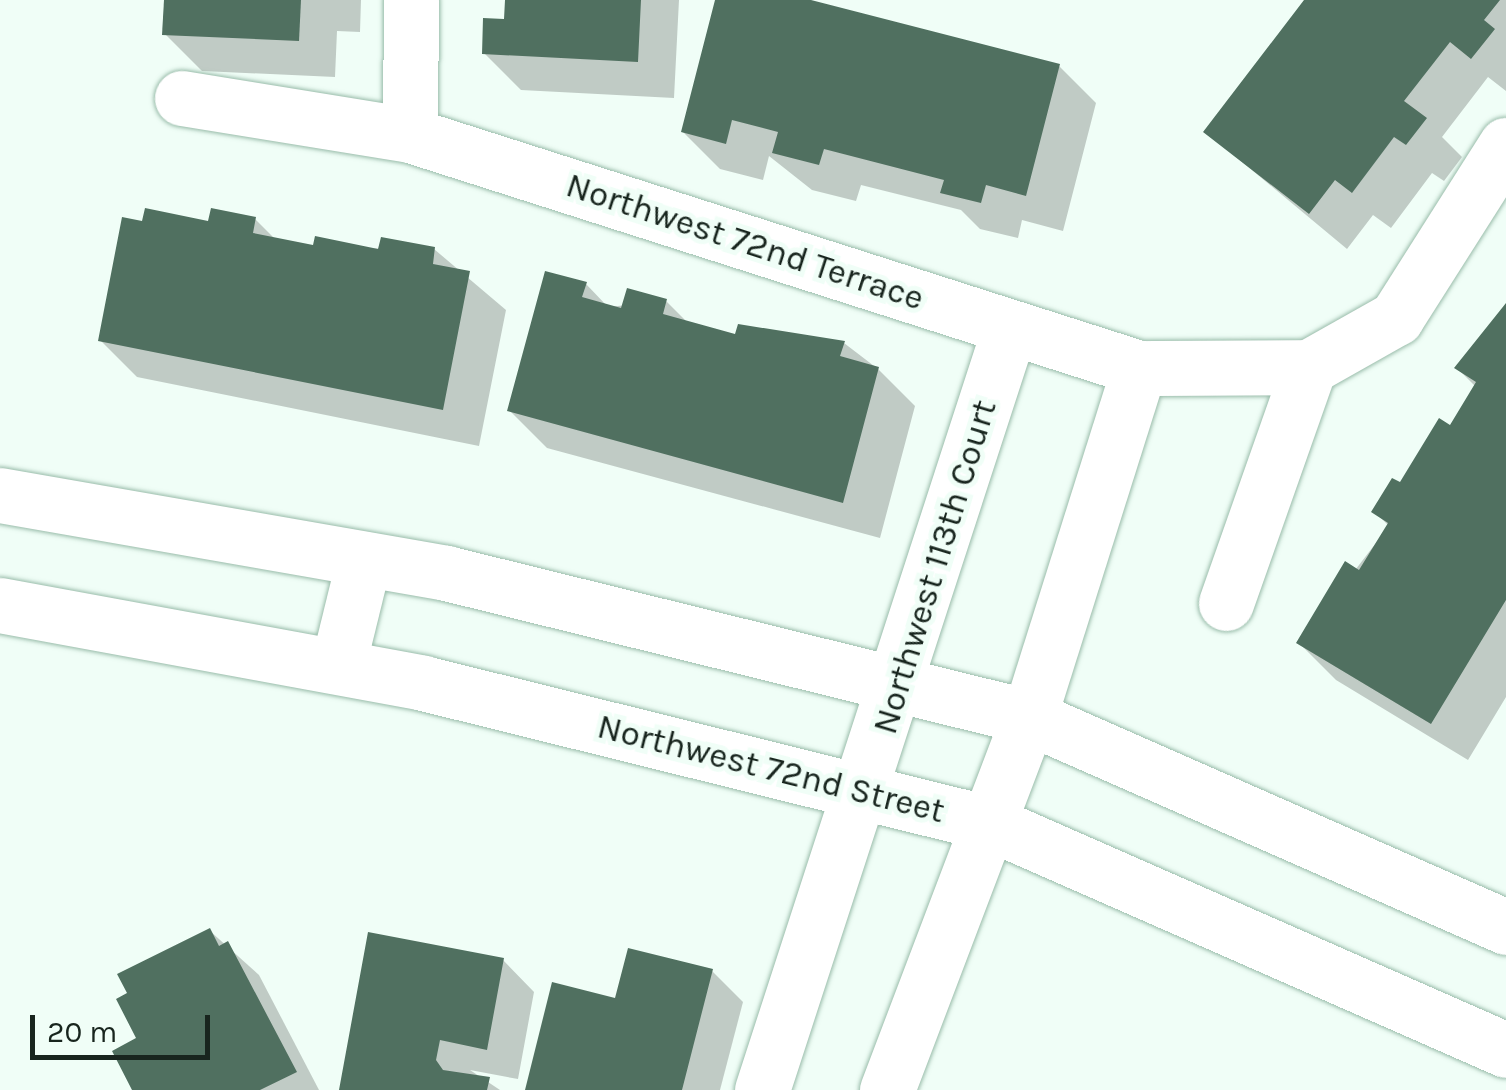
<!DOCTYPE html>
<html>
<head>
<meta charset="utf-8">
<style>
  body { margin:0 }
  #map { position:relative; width:1506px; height:1090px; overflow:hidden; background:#f0fef7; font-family:Karla,sans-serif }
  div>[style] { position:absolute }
  .shadow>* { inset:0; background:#0003 }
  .building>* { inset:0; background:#507060 }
  .roads { filter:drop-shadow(0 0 2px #99bcaa) drop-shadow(0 0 2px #99bcaa) }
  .street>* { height:55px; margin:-27.5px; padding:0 27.5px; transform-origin:27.5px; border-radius:27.5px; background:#fff }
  span { translate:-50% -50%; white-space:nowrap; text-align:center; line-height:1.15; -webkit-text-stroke:10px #f0fef7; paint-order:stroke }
  .street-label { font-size:35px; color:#18251e }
  .scale { position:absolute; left:30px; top:1015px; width:180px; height:45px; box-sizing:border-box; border:5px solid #18251e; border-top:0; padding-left:12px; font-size:30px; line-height:35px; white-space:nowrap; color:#18251e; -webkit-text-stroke:8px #f0fef7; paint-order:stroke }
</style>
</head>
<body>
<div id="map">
  <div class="shadow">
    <i style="clip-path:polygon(166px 0,361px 0,360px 32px,337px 31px,335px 77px,202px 71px,165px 34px)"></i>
    <i style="clip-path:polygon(508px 0,679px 0,674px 98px,521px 90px,484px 53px,507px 22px)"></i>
    <i style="clip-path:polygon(718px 0,801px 0,1059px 66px,1096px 103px,1063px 231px,1022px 220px,1018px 238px,980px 229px,961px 210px,861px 185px,856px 201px,812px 190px,769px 156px,763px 180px,720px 169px,683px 132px)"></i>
    <i style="clip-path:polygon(1307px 0,1506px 0,1506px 91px,1488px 77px,1442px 137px,1462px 157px,1444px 181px,1432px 173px,1391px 228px,1373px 215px,1347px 249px,1206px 132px)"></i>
    <i style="clip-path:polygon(255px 219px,276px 240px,315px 248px,434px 249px,506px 310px,479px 446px,137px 377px,100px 340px,144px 224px)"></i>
    <i style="clip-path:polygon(586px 284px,608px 307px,666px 301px,688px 323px,737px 337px,844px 343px,878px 369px,915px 406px,880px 538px,547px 448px,510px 411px)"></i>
    <i style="clip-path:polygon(1506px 308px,1506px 697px,1468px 760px,1336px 680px,1299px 643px,1389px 526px,1374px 511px,1450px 429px,1476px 387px,1457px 368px)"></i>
    <i style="clip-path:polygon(210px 931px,259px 975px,319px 1090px,134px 1090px,139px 1040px)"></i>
    <i style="clip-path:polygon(503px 960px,534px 992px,518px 1079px,470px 1070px,500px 1090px,342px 1090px)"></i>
    <i style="clip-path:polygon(712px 971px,743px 1002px,720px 1090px,527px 1090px,617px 1001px)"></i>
  </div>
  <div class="building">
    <i style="clip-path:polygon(164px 0,301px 0,299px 41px,162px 35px)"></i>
    <i style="clip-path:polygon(505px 0,641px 0,638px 62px,482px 54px,483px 18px,504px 19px)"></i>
    <i style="clip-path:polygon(715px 0,811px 0,1060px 64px,1026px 196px,986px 185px,981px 203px,940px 193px,944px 180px,824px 149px,819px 165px,772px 153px,778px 132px,732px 120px,726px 144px,681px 132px)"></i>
    <i style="clip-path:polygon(1304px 0,1500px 0,1484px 20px,1495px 29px,1471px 59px,1450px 42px,1404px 101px,1427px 118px,1406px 145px,1394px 137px,1352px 193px,1335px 180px,1309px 214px,1203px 132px)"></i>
    <i style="clip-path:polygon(145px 208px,208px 221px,211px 208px,256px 217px,253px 233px,313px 245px,315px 236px,378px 249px,381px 237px,435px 247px,433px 264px,470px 271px,443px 410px,98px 341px,122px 217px,142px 221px)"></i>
    <i style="clip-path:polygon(545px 271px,587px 282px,582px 297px,621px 308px,627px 288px,667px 299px,663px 314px,735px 334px,738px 324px,845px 341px,840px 356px,879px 367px,843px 503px,507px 411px)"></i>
    <i style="clip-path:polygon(1506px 303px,1506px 600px,1431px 724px,1296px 643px,1345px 561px,1359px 570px,1388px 523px,1371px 512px,1392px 478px,1400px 482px,1439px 418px,1450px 425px,1476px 382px,1454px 368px)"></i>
    <i style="clip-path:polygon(210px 928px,219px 946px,228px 941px,297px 1072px,260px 1090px,132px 1090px,112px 1051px,136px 1038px,116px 999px,127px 993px,117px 974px)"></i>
    <i style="clip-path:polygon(368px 932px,504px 958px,487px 1050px,440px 1040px,436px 1060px,443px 1070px,490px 1077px,487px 1090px,339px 1090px)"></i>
    <i style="clip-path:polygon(628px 948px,713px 969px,682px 1090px,525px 1090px,552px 982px,615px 998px)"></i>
  </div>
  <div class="roads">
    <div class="street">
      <i style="left:182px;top:98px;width:231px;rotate:9.2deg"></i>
      <i style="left:410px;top:135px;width:765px;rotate:17.72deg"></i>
      <i style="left:1139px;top:368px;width:170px;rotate:-0.3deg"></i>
      <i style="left:410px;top:135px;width:135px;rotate:-89.6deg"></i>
      <i style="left:0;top:495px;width:453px;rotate:9.9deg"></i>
      <i style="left:446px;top:573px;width:601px;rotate:13.87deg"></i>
      <i style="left:1029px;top:717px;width:521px;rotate:23.76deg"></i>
      <i style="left:1226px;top:603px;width:250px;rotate:-70.6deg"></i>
      <i style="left:1309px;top:367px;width:100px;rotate:-29.4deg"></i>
      <i style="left:1396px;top:318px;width:205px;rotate:-57.6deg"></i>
      <i style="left:0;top:605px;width:430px;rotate:10.4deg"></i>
      <i style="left:423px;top:683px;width:586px;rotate:13.92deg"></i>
      <i style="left:992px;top:824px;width:561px;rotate:23.73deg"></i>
      <i style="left:338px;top:665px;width:109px;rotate:-76.2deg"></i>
      <i style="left:762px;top:1090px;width:802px;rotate:-71.99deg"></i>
      <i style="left:887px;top:1090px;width:399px;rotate:-69.2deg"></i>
      <i style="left:1029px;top:717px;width:366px;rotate:-72.5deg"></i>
    </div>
  </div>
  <div class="street-label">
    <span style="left:745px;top:242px;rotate:18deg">Northwest 72nd Terrace</span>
    <span style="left:935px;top:567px;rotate:-73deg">Northwest 113th Court</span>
    <span style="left:771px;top:769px;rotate:14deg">Northwest 72nd Street</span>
  </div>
  <div class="scale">20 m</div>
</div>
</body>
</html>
